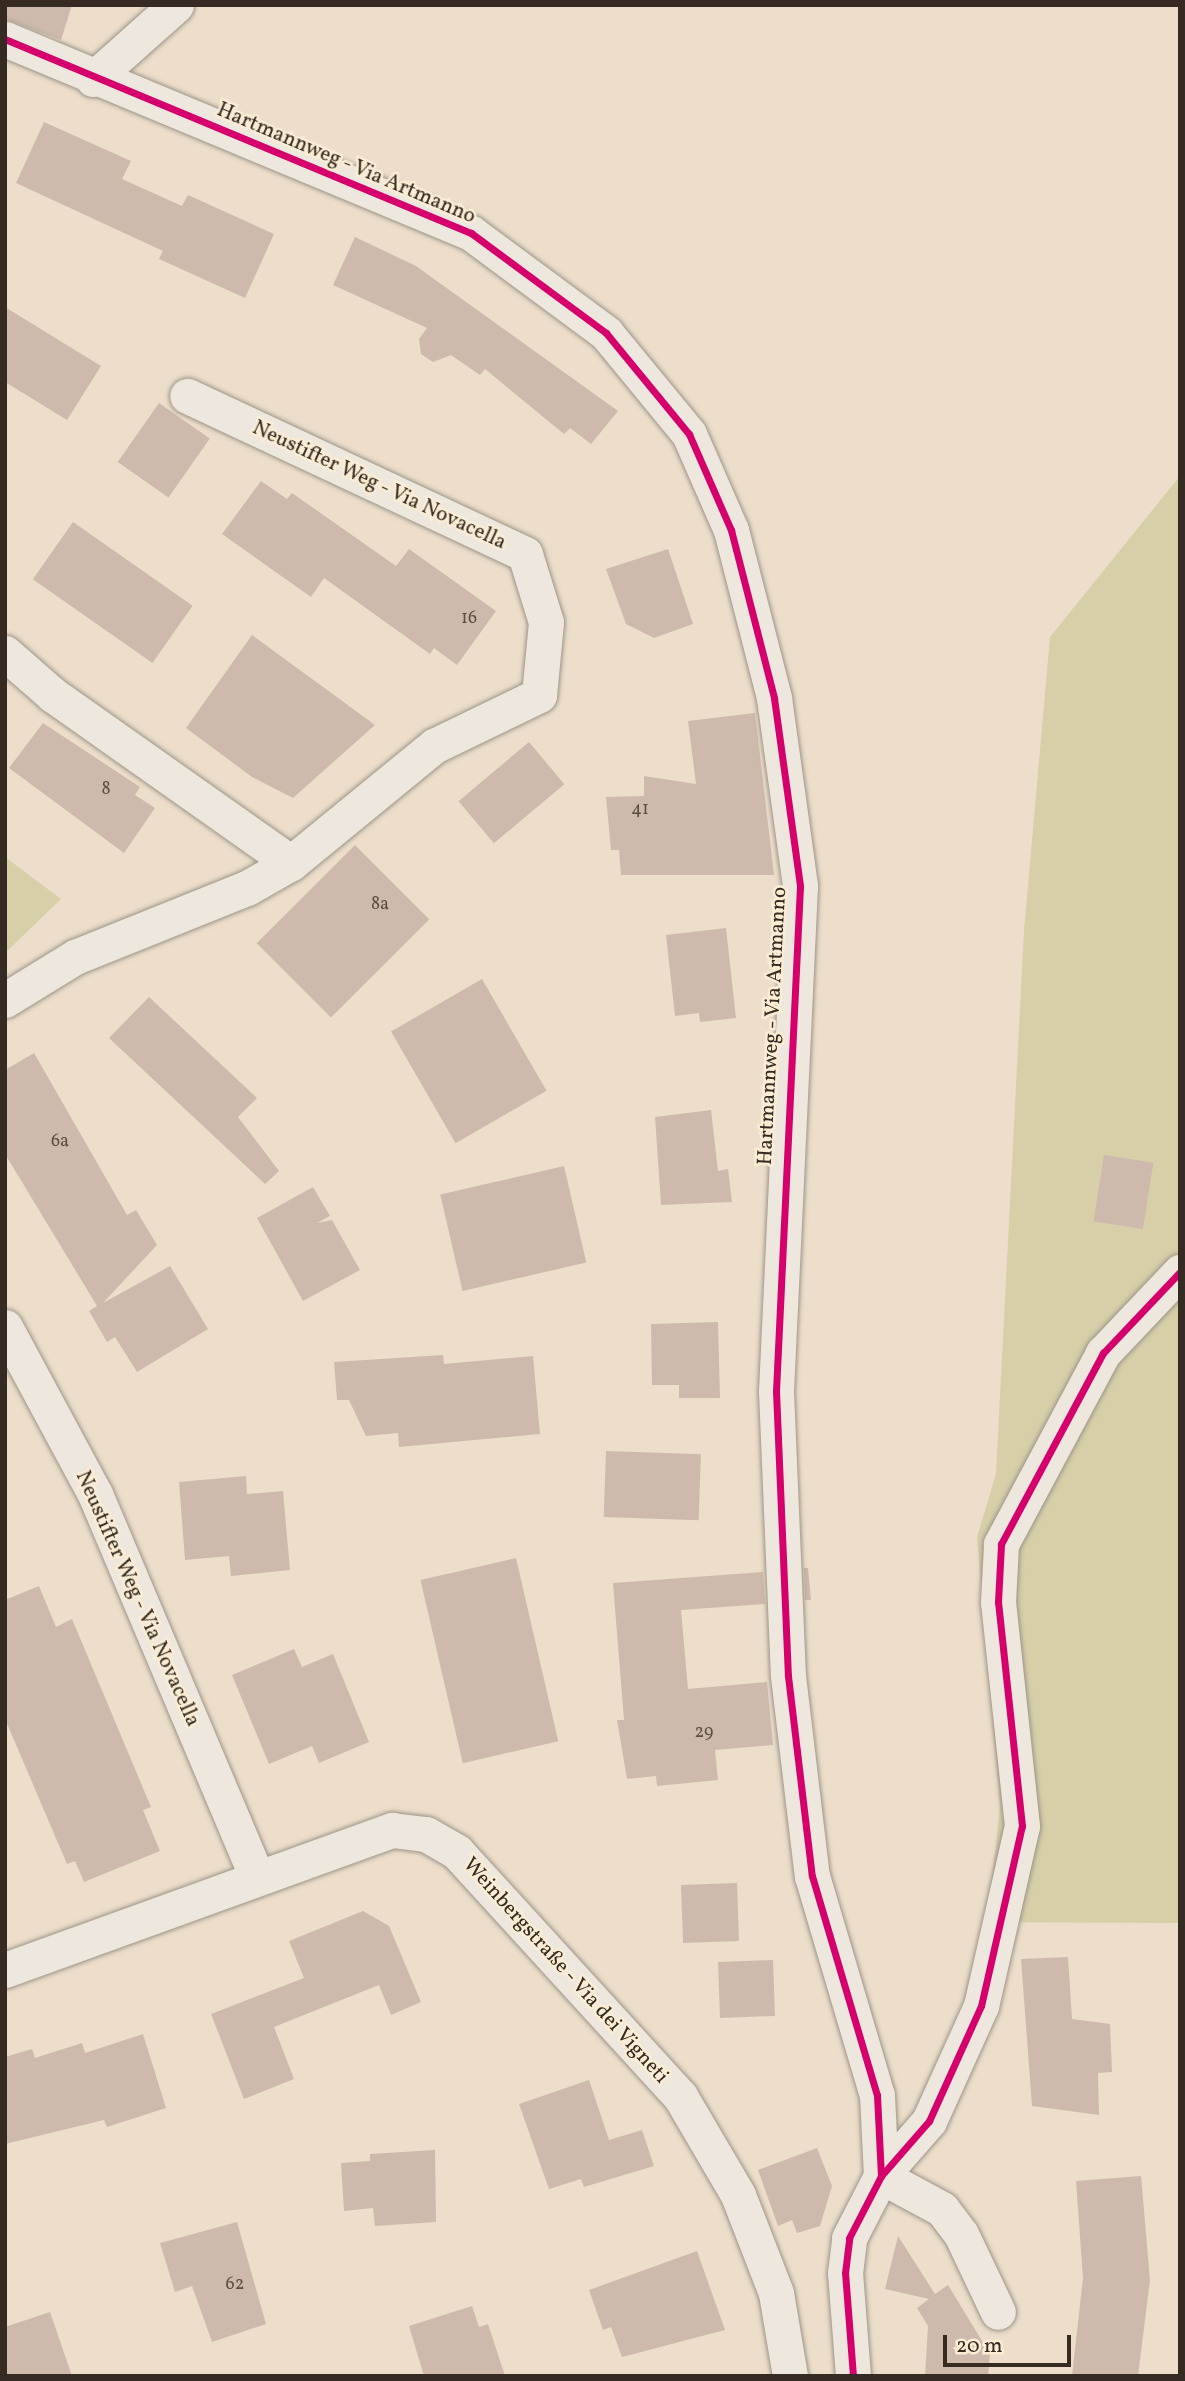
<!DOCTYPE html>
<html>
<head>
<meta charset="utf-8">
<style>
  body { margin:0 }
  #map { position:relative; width:1185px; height:2381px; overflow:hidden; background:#ecdeca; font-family:Vollkorn,serif }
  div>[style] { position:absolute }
  .green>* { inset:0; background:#d6cfa8 }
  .building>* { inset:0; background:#cdbaac; transform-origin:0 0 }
  .roads { filter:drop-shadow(0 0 2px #9d9489) drop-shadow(0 0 2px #9d9489) }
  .street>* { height:35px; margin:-17.5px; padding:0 17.5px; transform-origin:17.5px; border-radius:17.5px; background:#eee7de }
  .cycleway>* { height:7px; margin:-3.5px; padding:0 3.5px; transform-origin:3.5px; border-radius:3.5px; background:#d6006c }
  span { translate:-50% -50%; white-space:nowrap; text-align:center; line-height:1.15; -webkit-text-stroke:5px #fbecd4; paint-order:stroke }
  .number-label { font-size:18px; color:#5c4f44 }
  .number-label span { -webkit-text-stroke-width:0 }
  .street-label { font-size:21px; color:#362b22 }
  .frame { position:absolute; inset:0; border:7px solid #362b22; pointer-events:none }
  .scale { position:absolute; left:943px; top:2335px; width:128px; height:32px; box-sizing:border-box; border:4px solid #362b22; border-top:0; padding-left:9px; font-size:21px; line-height:24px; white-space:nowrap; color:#362b22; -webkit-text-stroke:5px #fbecd4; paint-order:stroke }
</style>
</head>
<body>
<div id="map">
  <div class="green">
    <i style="clip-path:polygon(1180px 476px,1180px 1923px,987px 1922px,1000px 1807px,977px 1537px,996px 1474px,1024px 931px,1050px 637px)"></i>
    <i style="clip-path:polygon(5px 857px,61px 899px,5px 953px)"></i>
  </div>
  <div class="building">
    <i style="clip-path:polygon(5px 5px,72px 5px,61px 40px,5px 19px)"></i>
    <i style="clip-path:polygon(44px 122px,131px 161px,122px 179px,182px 206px,188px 195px,274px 234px,245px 298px,159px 259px,163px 251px,16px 183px)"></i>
    <i style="clip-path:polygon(355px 237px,416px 266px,618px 411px,591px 444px,570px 428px,564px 434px,485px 369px,480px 375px,451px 355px,433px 362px,421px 354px,419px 339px,427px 328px,333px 285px)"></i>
    <i style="clip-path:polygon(5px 307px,101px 366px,67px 420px,5px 382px)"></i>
    <i style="left:159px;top:403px;width:62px;height:72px;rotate:35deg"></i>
    <i style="clip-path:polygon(261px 481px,287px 499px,292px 493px,396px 566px,409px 549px,496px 611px,457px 665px,434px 648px,430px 654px,324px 578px,311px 597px,222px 534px)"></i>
    <i style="left:73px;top:522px;width:146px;height:70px;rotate:35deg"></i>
    <i style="clip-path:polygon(668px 549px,693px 624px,654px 638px,626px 624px,606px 569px)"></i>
    <i style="clip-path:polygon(252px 635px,375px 725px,293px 798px,252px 777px,186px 728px)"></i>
    <i style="clip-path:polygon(755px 713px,774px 875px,621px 875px,619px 850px,611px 850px,606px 797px,644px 796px,644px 776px,696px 784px,688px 721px)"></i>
    <i style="clip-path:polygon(43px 723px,140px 787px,135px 795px,155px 808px,124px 853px,9px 768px)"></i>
    <i style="left:529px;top:742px;width:55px;height:92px;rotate:50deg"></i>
    <i style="left:355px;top:845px;width:105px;height:139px;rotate:45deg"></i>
    <i style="clip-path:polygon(726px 928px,736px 1018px,700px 1022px,699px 1013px,675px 1016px,666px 935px)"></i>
    <i style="left:482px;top:979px;width:129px;height:105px;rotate:60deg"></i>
    <i style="clip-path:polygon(149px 997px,257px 1098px,238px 1117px,279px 1171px,265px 1184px,109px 1038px)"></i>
    <i style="clip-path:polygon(34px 1053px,127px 1215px,136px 1210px,157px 1245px,103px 1303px,170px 1266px,208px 1329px,137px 1372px,115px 1337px,107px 1342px,89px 1311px,97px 1306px,5px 1154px,5px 1070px)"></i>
    <i style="clip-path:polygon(711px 1110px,718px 1171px,728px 1169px,732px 1202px,661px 1205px,655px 1117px)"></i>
    <i style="left:1104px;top:1155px;width:50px;height:67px;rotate:9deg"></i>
    <i style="left:564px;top:1166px;width:99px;height:127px;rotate:77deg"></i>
    <i style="clip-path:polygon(313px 1187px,330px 1216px,317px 1223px,332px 1220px,360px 1270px,303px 1301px,257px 1218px)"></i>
    <i style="clip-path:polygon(718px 1322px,720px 1398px,679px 1398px,679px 1385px,652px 1385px,651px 1324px)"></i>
    <i style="clip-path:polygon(443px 1355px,444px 1364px,533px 1356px,540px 1434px,399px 1447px,398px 1433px,366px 1436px,349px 1400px,337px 1400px,334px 1362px)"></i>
    <i style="left:606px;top:1451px;width:95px;height:66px;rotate:2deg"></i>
    <i style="clip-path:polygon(246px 1476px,247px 1494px,283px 1491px,290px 1570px,231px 1576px,229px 1556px,185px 1560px,179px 1482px)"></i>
    <i style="left:516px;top:1558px;width:188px;height:98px;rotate:77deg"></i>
    <i style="clip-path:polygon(804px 1568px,808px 1568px,811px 1600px,805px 1600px)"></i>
    <i style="clip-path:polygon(763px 1572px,765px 1604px,681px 1610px,688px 1689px,767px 1682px,773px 1745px,715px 1750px,718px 1780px,657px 1786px,656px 1776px,627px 1779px,617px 1720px,624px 1720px,613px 1583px)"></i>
    <i style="clip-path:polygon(39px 1586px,56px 1627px,72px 1619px,151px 1807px,143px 1810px,160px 1851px,84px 1882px,75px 1861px,67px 1864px,5px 1719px,5px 1600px)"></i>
    <i style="clip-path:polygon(294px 1649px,302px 1667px,333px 1654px,369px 1742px,319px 1763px,312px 1746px,269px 1764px,232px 1675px)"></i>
    <i style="left:737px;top:1883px;width:58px;height:56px;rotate:88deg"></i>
    <i style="clip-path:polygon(363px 1911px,389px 1926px,421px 2002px,391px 2015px,379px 1985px,274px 2027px,294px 2079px,244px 2099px,211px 2014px,304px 1978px,289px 1941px)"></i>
    <i style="clip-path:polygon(1068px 1957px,1072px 2019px,1110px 2024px,1112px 2072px,1098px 2073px,1099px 2115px,1032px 2106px,1021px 1959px)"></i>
    <i style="left:773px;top:1960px;width:56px;height:55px;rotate:88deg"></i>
    <i style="clip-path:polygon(143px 2034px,166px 2108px,107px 2127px,104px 2120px,5px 2144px,5px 2057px,32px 2049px,35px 2058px,82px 2043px,85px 2053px)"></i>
    <i style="clip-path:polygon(589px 2080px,609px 2140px,642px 2130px,654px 2166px,584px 2187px,581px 2179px,549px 2189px,519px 2104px)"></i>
    <i style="clip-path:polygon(817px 2148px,832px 2186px,820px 2226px,797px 2233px,792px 2220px,778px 2226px,758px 2170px)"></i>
    <i style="clip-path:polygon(435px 2150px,436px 2222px,375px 2226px,373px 2208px,344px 2211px,341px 2163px,370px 2161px,370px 2154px)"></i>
    <i style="clip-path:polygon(1141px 2176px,1150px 2280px,1138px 2376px,1072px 2376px,1083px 2278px,1076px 2181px)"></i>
    <i style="clip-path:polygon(237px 2222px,266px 2324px,212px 2342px,192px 2286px,175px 2292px,160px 2243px)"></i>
    <i style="clip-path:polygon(898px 2236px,935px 2294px,948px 2285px,990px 2354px,988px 2376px,925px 2376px,928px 2326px,917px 2308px,929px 2299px,885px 2289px)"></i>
    <i style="clip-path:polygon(697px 2251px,725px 2330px,622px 2357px,611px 2327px,603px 2330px,589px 2290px)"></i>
    <i style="clip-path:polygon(472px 2306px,479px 2327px,488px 2324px,505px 2376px,424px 2376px,409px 2326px)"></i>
    <i style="clip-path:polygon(50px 2312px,72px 2376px,5px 2376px,5px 2327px)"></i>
  </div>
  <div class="roads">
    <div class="street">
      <i style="left:5px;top:39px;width:505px;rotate:22.6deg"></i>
      <i style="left:471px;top:233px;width:168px;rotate:36.5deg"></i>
      <i style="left:606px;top:333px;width:131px;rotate:50.6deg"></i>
      <i style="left:689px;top:434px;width:105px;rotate:66.4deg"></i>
      <i style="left:731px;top:530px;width:173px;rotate:75.6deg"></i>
      <i style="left:774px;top:698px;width:190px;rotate:82.1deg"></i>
      <i style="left:800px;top:886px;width:506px;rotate:92.72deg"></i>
      <i style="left:776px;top:1391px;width:285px;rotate:87.6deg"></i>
      <i style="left:788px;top:1676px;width:201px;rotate:83.2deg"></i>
      <i style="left:812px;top:1876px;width:228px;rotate:73.5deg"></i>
      <i style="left:877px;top:2095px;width:81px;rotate:87.2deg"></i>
      <i style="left:93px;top:79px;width:111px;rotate:-41.7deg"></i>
      <i style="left:5px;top:653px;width:64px;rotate:41.2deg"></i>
      <i style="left:53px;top:695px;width:291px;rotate:35.2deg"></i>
      <i style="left:5px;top:1000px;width:82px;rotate:-31.6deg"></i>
      <i style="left:75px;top:957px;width:185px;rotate:-21.9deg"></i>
      <i style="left:247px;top:888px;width:51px;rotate:-29.6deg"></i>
      <i style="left:291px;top:863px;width:185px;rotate:-39.3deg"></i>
      <i style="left:434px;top:746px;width:117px;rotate:-25.9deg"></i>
      <i style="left:539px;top:695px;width:73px;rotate:-84.5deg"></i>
      <i style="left:546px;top:622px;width:71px;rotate:-107.2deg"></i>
      <i style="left:525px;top:554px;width:373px;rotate:-154.9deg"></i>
      <i style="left:5px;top:1327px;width:190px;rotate:61.7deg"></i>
      <i style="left:95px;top:1494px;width:415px;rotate:67.1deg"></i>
      <i style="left:5px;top:1970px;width:412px;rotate:-19.9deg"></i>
      <i style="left:392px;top:1830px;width:34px;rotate:7deg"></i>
      <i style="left:426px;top:1834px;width:36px;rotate:30deg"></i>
      <i style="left:457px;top:1852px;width:331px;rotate:47.6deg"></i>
      <i style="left:680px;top:2096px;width:115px;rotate:59.6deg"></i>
      <i style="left:738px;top:2195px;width:105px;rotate:68.8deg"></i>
      <i style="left:776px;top:2293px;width:84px;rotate:80.4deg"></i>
      <i style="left:881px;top:2176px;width:69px;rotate:28.4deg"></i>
      <i style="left:942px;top:2209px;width:31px;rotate:53deg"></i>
      <i style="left:961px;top:2234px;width:86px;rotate:64.6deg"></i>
      <i style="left:853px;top:2376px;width:103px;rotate:-94.4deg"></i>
      <i style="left:845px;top:2273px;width:35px;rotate:-83deg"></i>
      <i style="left:849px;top:2238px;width:70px;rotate:-62.7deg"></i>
      <i style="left:881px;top:2176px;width:73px;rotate:-48.9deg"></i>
      <i style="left:929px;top:2121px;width:126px;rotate:-65.7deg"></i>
      <i style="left:981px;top:2006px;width:185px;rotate:-77.2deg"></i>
      <i style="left:1022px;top:1826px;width:225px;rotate:-96.1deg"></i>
      <i style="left:998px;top:1602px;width:58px;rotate:-87deg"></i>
      <i style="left:1001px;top:1544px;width:217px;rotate:-61.9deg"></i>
      <i style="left:1103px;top:1353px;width:112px;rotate:-46.5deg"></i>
    </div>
  </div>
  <div class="cycleway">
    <i style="left:5px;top:39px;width:505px;rotate:22.6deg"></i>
    <i style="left:471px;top:233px;width:168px;rotate:36.5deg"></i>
    <i style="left:606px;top:333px;width:131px;rotate:50.6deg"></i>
    <i style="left:689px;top:434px;width:105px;rotate:66.4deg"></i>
    <i style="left:731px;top:530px;width:173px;rotate:75.6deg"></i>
    <i style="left:774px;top:698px;width:190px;rotate:82.1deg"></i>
    <i style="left:800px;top:886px;width:506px;rotate:92.72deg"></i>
    <i style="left:776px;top:1391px;width:285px;rotate:87.6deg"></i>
    <i style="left:788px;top:1676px;width:201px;rotate:83.2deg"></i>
    <i style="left:812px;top:1876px;width:228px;rotate:73.5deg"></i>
    <i style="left:877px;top:2095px;width:81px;rotate:87.2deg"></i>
    <i style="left:853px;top:2376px;width:103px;rotate:-94.4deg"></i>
    <i style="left:845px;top:2273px;width:35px;rotate:-83deg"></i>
    <i style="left:849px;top:2238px;width:70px;rotate:-62.7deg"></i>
    <i style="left:881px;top:2176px;width:73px;rotate:-48.9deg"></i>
    <i style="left:929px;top:2121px;width:126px;rotate:-65.7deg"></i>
    <i style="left:981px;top:2006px;width:185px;rotate:-77.2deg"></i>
    <i style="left:1022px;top:1826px;width:225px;rotate:-96.1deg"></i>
    <i style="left:998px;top:1602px;width:58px;rotate:-87deg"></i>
    <i style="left:1001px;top:1544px;width:217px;rotate:-61.9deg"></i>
    <i style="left:1103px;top:1353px;width:112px;rotate:-46.5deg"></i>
  </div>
  <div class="number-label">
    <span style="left:469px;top:619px">16</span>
    <span style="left:106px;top:790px">8</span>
    <span style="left:640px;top:810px">41</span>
    <span style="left:380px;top:905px">8a</span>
    <span style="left:60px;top:1142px">6a</span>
    <span style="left:704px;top:1733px">29</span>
    <span style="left:235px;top:2285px">62</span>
  </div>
  <div class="street-label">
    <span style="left:346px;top:164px;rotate:23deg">Hartmannweg - Via Artmanno</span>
    <span style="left:379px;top:486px;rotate:25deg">Neustifter Weg - Via Novacella</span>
    <span style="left:773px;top:1026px;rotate:-87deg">Hartmannweg - Via Artmanno</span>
    <span style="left:137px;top:1599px;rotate:66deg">Neustifter Weg - Via Novacella</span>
    <span style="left:565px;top:1971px;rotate:48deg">Weinbergstraße - Via dei Vigneti</span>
  </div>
  <div class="frame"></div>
  <div class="scale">20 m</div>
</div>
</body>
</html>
